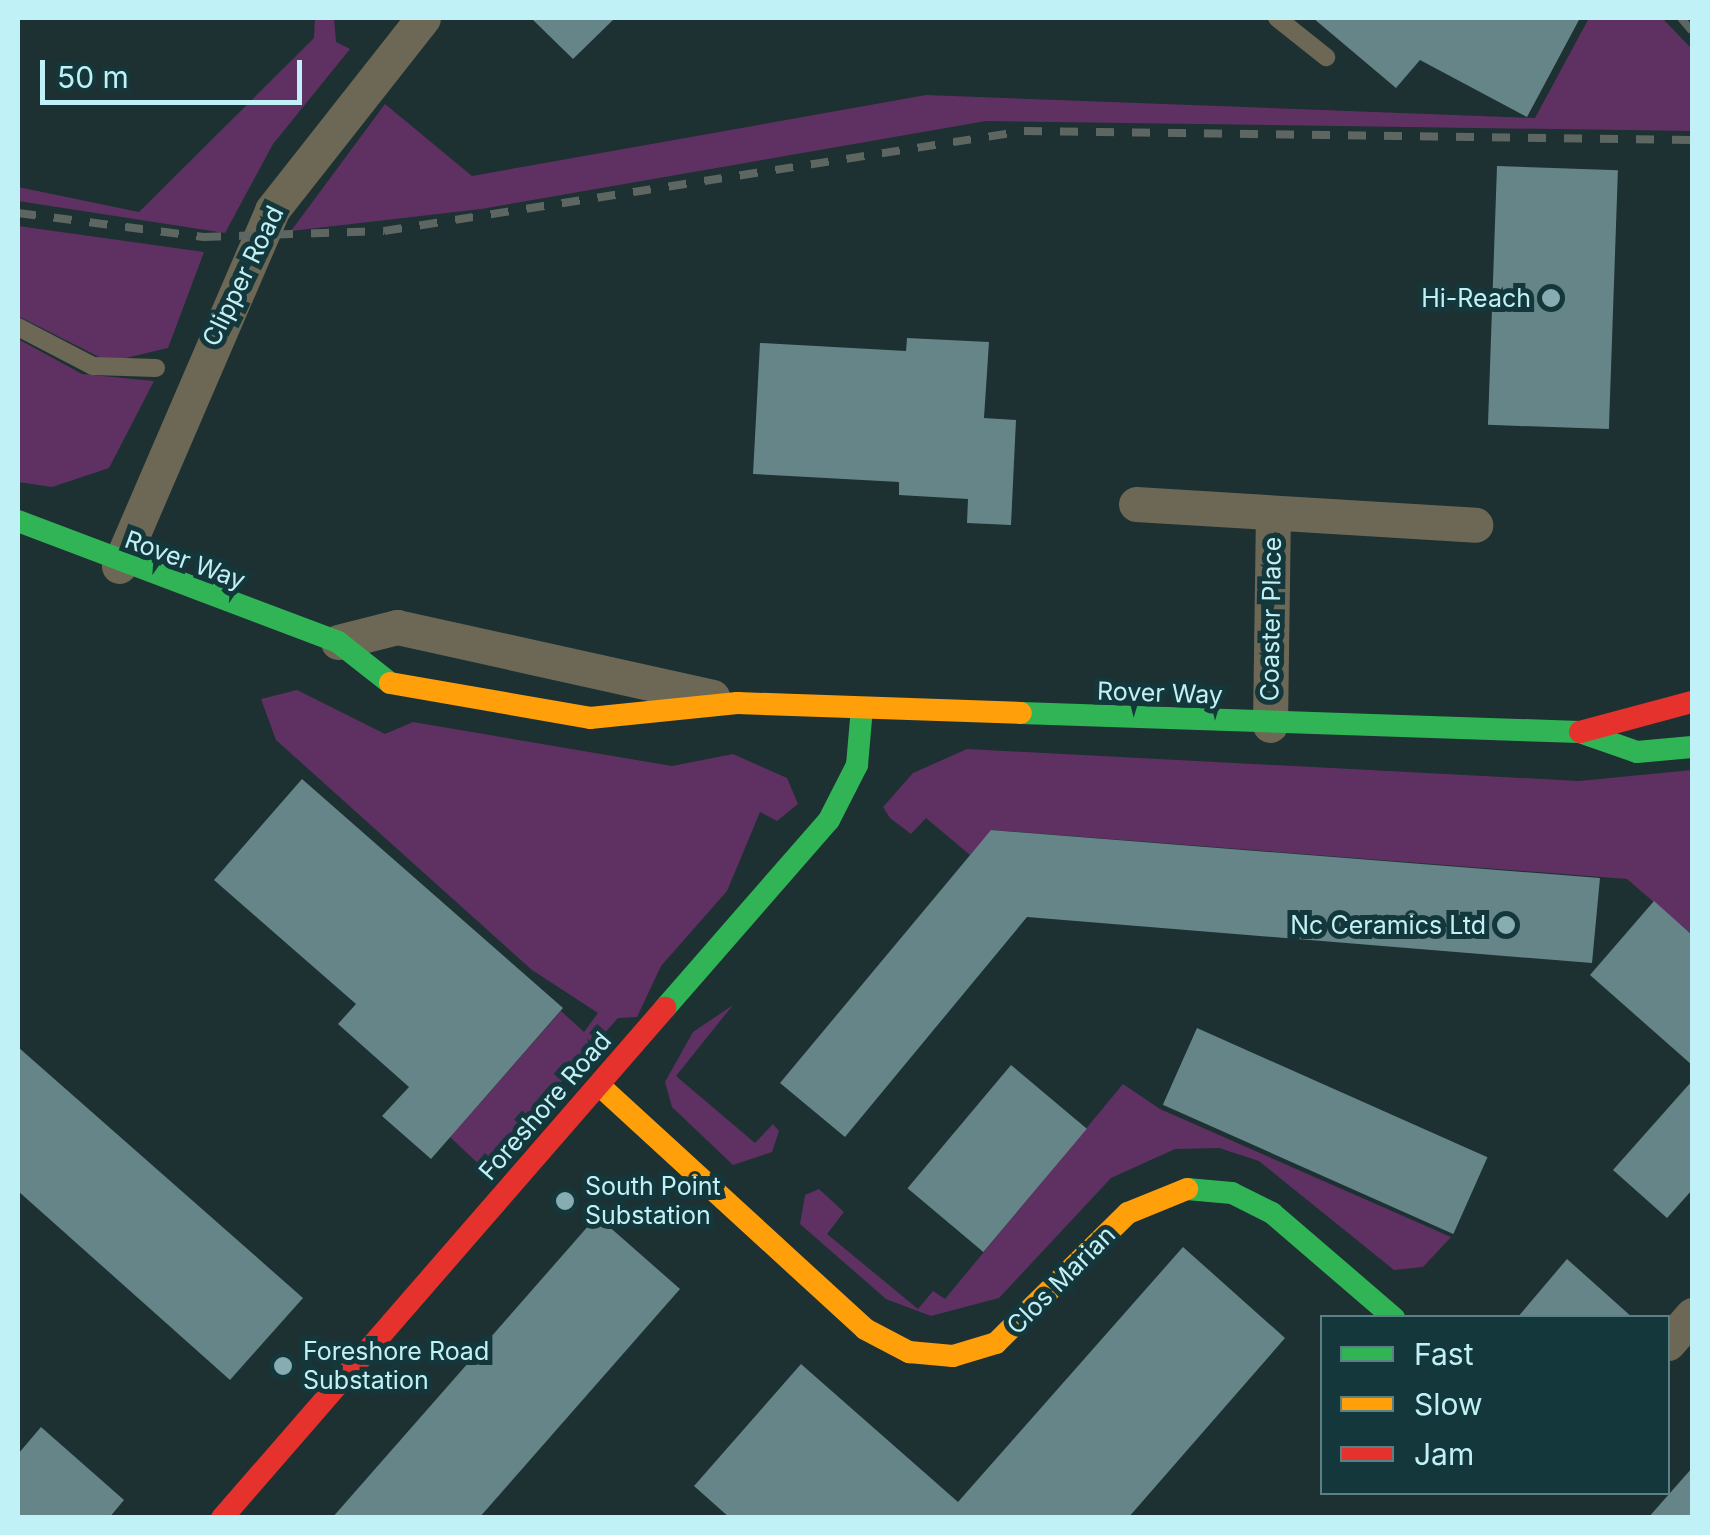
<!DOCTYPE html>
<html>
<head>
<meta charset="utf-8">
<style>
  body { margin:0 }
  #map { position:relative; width:1710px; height:1535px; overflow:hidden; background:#1d3032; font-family:Inter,sans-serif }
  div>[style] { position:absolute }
  .green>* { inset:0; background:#5f3162 }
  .building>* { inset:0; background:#658588; transform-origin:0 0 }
  .lane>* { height:18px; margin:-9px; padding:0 9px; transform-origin:9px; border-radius:9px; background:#6d6856 }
  .street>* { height:35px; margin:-17.5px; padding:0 17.5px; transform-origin:17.5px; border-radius:17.5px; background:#6d6856 }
  .fast>* { height:22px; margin:-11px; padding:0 11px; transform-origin:11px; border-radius:11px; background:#30b455 }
  .slow>* { height:22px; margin:-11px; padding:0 11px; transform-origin:11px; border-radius:11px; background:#ff9f0a }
  .jam>* { height:22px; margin:-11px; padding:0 11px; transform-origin:11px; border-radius:11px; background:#e5322d }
  .rail>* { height:8px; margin-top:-4px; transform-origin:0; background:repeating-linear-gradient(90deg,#5d6661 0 18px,transparent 0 36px) }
  .dots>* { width:28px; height:28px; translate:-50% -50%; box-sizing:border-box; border:5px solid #14373b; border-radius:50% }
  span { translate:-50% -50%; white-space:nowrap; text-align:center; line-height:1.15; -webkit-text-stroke:10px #14373b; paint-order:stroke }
  .street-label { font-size:25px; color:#c0f1f7 }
  .poi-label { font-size:25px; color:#c0f1f7 }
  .right { translate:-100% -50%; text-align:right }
  .left { translate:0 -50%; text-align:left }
  .frame { position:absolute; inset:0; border:20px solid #c0f1f7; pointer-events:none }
  .legend { position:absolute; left:1320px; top:1315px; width:350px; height:180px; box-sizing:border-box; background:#14373b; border:2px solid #598186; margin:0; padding:12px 18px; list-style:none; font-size:30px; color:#c0f1f7 }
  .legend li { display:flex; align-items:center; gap:20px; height:50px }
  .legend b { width:50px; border:2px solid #598186 }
  .scale { position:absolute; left:40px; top:60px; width:262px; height:45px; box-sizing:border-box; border:5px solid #c0f1f7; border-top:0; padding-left:12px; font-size:30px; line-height:35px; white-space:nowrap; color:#c0f1f7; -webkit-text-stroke:8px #14373b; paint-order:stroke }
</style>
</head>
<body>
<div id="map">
  <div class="green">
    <i style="clip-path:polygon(315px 18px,334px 18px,336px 42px,350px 49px,273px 144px,225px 233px,18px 201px,18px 187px,139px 212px,314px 38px)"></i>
    <i style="clip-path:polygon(1589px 18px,1662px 18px,1692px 49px,1692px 131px,986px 121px,481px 209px,291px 231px,385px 104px,472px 176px,926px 95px,1535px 118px)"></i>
    <i style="clip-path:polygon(18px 226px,204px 252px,168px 348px,109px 362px,18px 316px)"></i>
    <i style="clip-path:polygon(18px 339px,82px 374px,154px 381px,109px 468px,52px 487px,18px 482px)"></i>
    <i style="clip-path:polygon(297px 690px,385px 734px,413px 722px,672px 766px,733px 754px,787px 778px,798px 804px,777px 821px,760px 812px,727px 891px,661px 966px,637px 1017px,618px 1018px,484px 1169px,450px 1137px,561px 1011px,584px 1032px,598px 1013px,532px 970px,276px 740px,261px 699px)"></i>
    <i style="clip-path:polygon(967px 749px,1579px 781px,1692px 770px,1692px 935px,1627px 879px,992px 830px,970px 855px,926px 818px,911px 834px,890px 818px,883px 807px,913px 773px)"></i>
    <i style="clip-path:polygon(733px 1005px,676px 1076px,755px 1143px,773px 1124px,779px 1131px,772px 1152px,733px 1165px,672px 1107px,665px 1082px,693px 1032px)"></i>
    <i style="clip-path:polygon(1123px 1084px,1160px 1109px,1451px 1237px,1423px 1267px,1394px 1270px,1259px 1161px,1219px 1148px,1175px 1149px,1111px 1178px,999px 1298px,931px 1316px,886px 1299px,800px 1224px,805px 1195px,819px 1189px,844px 1212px,827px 1234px,918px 1309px,933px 1291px,945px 1299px)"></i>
  </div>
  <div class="building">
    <i style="clip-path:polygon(531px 18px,615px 18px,573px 59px)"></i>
    <i style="clip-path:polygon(1313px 18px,1580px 18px,1527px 117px,1420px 60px,1396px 88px)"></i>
    <i style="left:1497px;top:166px;width:121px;height:259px;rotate:2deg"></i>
    <i style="clip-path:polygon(907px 338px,989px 342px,984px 418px,1016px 420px,1011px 525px,967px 523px,968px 499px,899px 495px,899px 482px,753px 474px,760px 343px,906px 351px)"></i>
    <i style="clip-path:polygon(302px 779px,563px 1008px,431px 1159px,382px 1116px,409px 1087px,338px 1024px,356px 1004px,214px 880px)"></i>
    <i style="clip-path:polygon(991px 830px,1600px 878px,1592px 963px,1027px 917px,845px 1137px,780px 1083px)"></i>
    <i style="clip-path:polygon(1654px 901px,1692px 935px,1692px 1065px,1590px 975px)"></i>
    <i style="left:1197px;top:1028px;width:318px;height:84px;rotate:24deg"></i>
    <i style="clip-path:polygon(18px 1047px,303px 1298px,230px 1380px,18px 1191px)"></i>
    <i style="left:1011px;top:1065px;width:99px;height:161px;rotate:40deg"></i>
    <i style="clip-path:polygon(1692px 1081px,1692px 1190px,1667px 1218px,1613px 1170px)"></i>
    <i style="clip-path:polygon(597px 1216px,680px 1289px,479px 1518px,332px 1518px)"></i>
    <i style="clip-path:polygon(1183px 1247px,1285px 1338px,1128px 1518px,730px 1518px,694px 1486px,801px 1364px,958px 1502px)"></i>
    <i style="clip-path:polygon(1567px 1259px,1633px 1318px,1517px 1318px)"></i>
    <i style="clip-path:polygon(41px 1427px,124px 1500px,109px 1518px,18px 1518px,18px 1454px)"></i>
    <i style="clip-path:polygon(1692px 1468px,1692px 1518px,1648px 1518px)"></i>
  </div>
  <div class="lane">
    <i style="left:1277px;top:18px;width:63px;rotate:38.5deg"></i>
    <i style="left:18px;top:327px;width:85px;rotate:27.5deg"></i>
    <i style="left:93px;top:366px;width:63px;rotate:1.8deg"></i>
  </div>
  <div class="street">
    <i style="left:1136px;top:504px;width:340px;rotate:3.5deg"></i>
    <i style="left:119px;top:566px;width:387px;rotate:-66.7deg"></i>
    <i style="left:272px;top:210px;width:244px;rotate:-51.8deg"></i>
    <i style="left:338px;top:642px;width:61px;rotate:-14.3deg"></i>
    <i style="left:397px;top:627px;width:323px;rotate:12.5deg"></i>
    <i style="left:1270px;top:725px;width:212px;rotate:-89.2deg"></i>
    <i style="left:1668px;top:1343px;width:37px;rotate:-49deg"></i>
  </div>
  <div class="fast">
    <i style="left:18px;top:521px;width:342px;rotate:20.7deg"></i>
    <i style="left:338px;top:642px;width:66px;rotate:38.3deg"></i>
    <i style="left:1021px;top:713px;width:559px;rotate:1.95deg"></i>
    <i style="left:1580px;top:732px;width:60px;rotate:19.3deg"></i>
    <i style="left:1637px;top:752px;width:55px;rotate:-5.2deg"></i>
    <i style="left:665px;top:1008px;width:249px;rotate:-48.9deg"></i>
    <i style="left:829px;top:820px;width:62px;rotate:-63deg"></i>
    <i style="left:857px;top:765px;width:57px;rotate:-85deg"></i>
    <i style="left:1187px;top:1189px;width:45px;rotate:5.1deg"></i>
    <i style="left:1232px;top:1193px;width:45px;rotate:26.6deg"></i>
    <i style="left:1272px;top:1213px;width:161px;rotate:40.7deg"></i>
  </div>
  <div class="slow">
    <i style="left:390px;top:683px;width:203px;rotate:9.9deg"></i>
    <i style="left:590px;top:718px;width:148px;rotate:-5.8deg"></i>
    <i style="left:737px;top:703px;width:284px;rotate:2deg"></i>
    <i style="left:600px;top:1086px;width:360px;rotate:42.5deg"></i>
    <i style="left:865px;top:1329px;width:50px;rotate:27.6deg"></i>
    <i style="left:909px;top:1352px;width:44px;rotate:5.2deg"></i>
    <i style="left:953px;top:1356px;width:45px;rotate:-16.8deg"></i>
    <i style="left:996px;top:1343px;width:185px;rotate:-44.6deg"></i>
    <i style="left:1128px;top:1213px;width:64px;rotate:-22.1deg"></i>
  </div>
  <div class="jam">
    <i style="left:1580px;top:732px;width:116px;rotate:-15deg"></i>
    <i style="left:222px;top:1518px;width:676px;rotate:-49.02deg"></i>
  </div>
  <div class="rail">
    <i style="left:1681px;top:18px;width:17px;rotate:50deg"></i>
    <i style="left:18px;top:213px;width:187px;rotate:7.4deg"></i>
    <i style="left:203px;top:237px;width:181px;rotate:-1.9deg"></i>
    <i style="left:384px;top:231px;width:648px;rotate:-8.88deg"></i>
    <i style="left:1024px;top:131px;width:668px;rotate:0.77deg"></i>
  </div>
  <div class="dots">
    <i style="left:1551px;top:298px;background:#87adb2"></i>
    <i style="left:1506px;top:925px;background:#87adb2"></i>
    <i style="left:565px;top:1201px;background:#87adb2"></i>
    <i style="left:283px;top:1366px;background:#87adb2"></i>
  </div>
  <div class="street-label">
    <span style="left:243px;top:276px;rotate:-64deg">Clipper Road</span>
    <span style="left:185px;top:560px;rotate:20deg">Rover Way</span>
    <span style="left:1271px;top:619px;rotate:-89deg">Coaster Place</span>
    <span style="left:1160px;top:693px;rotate:2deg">Rover Way</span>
    <span style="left:545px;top:1106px;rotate:-49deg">Foreshore Road</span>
    <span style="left:1061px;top:1280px;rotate:-45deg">Clos Marian</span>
  </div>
  <div class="poi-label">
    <span class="right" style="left:1531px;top:298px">Hi-Reach</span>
    <span class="right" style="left:1486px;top:925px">Nc Ceramics Ltd</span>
    <span class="left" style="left:585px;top:1201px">South Point<br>Substation</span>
    <span class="left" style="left:303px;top:1366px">Foreshore Road<br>Substation</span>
  </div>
  <div class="frame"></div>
  <ul class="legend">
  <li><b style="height:12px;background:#30b455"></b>Fast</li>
  <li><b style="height:12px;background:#ff9f0a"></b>Slow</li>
  <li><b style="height:12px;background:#e5322d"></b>Jam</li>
  </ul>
  <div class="scale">50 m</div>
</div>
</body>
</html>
